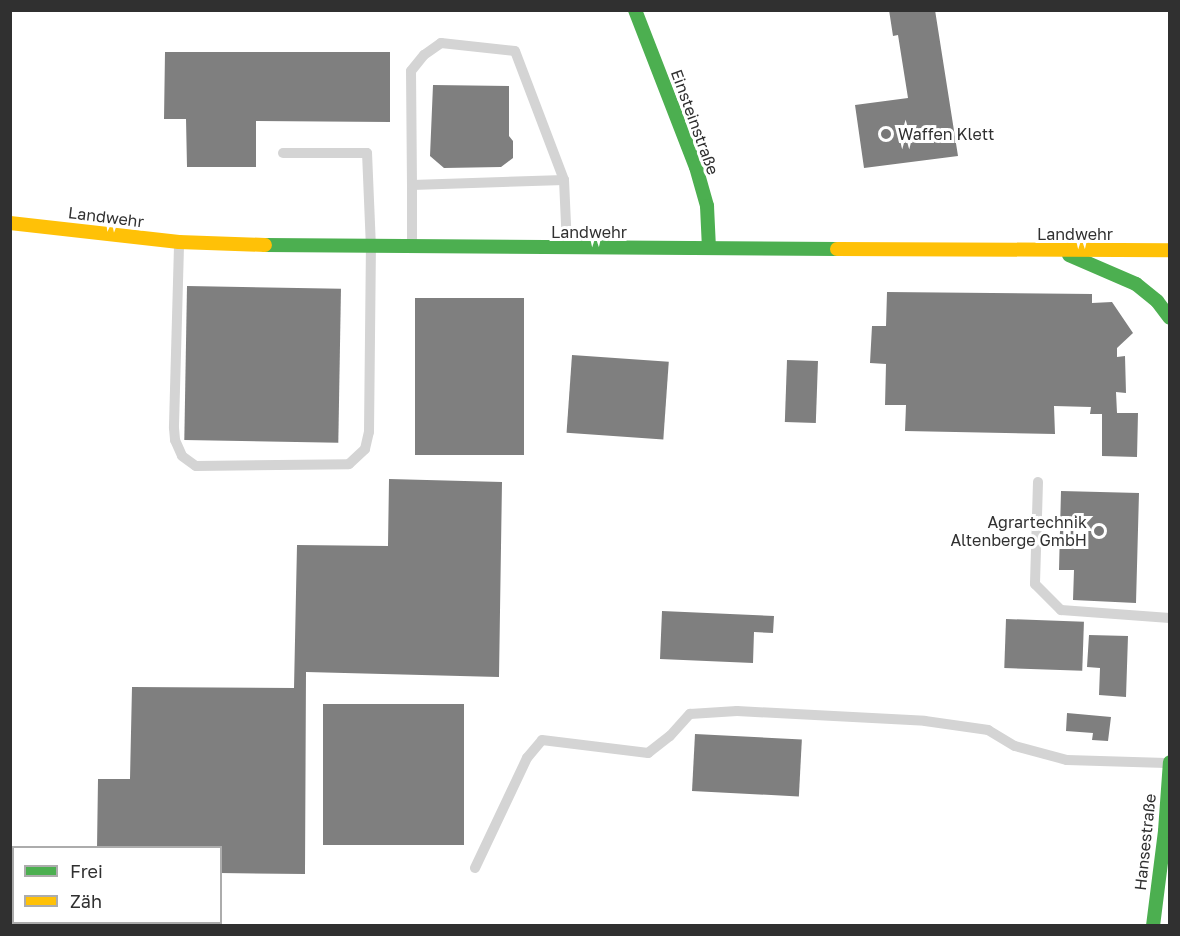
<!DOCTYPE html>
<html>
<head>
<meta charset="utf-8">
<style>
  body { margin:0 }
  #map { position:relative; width:1180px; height:936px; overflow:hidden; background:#fff; font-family:"Golos Text",sans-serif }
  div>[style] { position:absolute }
  .building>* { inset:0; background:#7f7f7f; transform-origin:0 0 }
  .lane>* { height:10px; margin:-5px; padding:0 5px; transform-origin:5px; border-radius:5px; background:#d4d4d4 }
  .fast>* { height:14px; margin:-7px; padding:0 7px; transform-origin:7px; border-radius:7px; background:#4caf50 }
  .slow>* { height:14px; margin:-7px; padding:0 7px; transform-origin:7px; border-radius:7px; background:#ffc107 }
  .dots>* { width:16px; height:16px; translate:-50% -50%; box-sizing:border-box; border:3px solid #fff; border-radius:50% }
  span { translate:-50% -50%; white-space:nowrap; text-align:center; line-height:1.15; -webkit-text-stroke:6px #fff; paint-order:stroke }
  .street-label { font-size:16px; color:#303030 }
  .poi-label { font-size:16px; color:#303030 }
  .left { translate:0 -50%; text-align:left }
  .right { translate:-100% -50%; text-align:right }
  .frame { position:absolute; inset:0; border:12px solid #303030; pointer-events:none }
  .legend { position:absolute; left:12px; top:846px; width:210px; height:78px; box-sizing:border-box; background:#fff; border:2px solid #acacac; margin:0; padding:8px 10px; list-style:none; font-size:18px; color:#303030 }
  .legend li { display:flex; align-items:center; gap:12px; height:30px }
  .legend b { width:30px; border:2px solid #acacac }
</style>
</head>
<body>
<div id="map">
  <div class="building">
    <i style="clip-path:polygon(889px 10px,935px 10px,958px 156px,864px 168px,855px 105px,908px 98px,898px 35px,893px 36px)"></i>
    <i style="clip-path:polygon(165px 52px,390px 52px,390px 122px,256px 121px,256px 167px,187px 167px,186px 119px,164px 119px)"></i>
    <i style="clip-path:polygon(433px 85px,509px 86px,509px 136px,513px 141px,513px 158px,501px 167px,444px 168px,430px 156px)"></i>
    <i style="left:187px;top:286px;width:154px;height:154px;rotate:1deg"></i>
    <i style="clip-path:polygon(887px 292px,1092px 294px,1092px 303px,1112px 302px,1133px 333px,1117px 348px,1117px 357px,1125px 356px,1126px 393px,1116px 392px,1117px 413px,1138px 413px,1137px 457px,1102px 456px,1102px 414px,1090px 414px,1091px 407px,1054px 406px,1055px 434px,905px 431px,906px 405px,885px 405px,886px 364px,870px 363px,872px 326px,886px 326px)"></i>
    <i style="left:415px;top:298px;width:109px;height:157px"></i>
    <i style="left:572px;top:355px;width:97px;height:78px;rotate:4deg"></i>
    <i style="left:787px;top:360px;width:31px;height:62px;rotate:2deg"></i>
    <i style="clip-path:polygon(389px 479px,502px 482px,499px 677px,306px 672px,305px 874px,220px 873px,220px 848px,97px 848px,98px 779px,130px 779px,132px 687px,294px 688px,297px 545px,388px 546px)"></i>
    <i style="clip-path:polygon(1061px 491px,1139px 493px,1136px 603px,1073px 600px,1074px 570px,1059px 570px)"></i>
    <i style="clip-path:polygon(662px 611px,774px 616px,773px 633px,754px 632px,753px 663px,660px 659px)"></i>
    <i style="left:1006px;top:619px;width:78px;height:49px;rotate:2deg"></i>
    <i style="clip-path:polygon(1089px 635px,1128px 636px,1126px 697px,1099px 695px,1100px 668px,1087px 667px)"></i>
    <i style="left:323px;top:704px;width:141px;height:141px"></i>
    <i style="clip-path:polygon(1067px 713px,1111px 717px,1108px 741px,1092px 740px,1093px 733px,1066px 731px)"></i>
    <i style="left:695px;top:734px;width:107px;height:57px;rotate:3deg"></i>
  </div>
  <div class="lane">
    <i style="left:412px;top:185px;width:114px;rotate:-90.5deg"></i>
    <i style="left:411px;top:71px;width:21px;rotate:-51deg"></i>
    <i style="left:424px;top:55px;width:21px;rotate:-35deg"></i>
    <i style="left:441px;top:43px;width:74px;rotate:6.2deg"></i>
    <i style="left:515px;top:51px;width:138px;rotate:69.2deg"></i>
    <i style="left:179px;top:246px;width:182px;rotate:91.6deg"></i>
    <i style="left:174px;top:428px;width:12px;rotate:85deg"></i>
    <i style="left:175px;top:440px;width:17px;rotate:66deg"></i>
    <i style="left:182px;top:456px;width:17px;rotate:36deg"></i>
    <i style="left:196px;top:466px;width:153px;rotate:-0.7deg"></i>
    <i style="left:349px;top:464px;width:22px;rotate:-43deg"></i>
    <i style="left:365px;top:449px;width:17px;rotate:-77deg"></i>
    <i style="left:369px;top:432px;width:184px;rotate:-89.4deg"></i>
    <i style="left:371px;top:248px;width:95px;rotate:-92.4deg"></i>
    <i style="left:367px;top:153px;width:84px;rotate:180deg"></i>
    <i style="left:412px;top:246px;width:61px;rotate:-90deg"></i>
    <i style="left:412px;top:185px;width:152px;rotate:-1.9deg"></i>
    <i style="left:564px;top:180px;width:65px;rotate:87.4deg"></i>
    <i style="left:1038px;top:482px;width:102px;rotate:91.7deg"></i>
    <i style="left:1035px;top:584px;width:37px;rotate:45deg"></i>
    <i style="left:1061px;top:610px;width:109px;rotate:4.2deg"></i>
    <i style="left:475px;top:868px;width:122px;rotate:-64.7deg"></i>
    <i style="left:527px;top:758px;width:23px;rotate:-50deg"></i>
    <i style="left:542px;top:740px;width:107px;rotate:7deg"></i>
    <i style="left:648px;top:753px;width:28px;rotate:-38deg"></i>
    <i style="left:670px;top:736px;width:30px;rotate:-48deg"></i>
    <i style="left:690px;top:714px;width:47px;rotate:-3.7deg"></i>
    <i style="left:737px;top:711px;width:188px;rotate:3deg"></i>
    <i style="left:925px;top:721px;width:64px;rotate:8.1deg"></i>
    <i style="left:988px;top:730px;width:31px;rotate:31deg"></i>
    <i style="left:1015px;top:746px;width:54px;rotate:15.1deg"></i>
    <i style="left:1067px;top:760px;width:99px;rotate:1.7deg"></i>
  </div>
  <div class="fast">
    <i style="left:635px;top:10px;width:168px;rotate:68.8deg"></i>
    <i style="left:696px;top:167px;width:41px;rotate:74.2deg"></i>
    <i style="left:707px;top:206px;width:42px;rotate:87.3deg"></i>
    <i style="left:265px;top:245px;width:572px;rotate:0.4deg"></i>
    <i style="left:1069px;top:255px;width:73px;rotate:23.4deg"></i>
    <i style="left:1136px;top:284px;width:27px;rotate:39deg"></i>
    <i style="left:1157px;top:301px;width:21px;rotate:53deg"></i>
    <i style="left:1153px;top:926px;width:96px;rotate:-82.8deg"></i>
    <i style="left:1165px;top:831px;width:69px;rotate:-85.9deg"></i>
  </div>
  <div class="slow">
    <i style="left:10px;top:223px;width:170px;rotate:6.4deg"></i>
    <i style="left:179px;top:242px;width:86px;rotate:2deg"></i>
    <i style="left:837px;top:249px;width:333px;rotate:0.2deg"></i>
  </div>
  <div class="dots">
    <i style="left:886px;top:134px;background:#787878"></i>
    <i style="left:1099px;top:531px;background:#787878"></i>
  </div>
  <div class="street-label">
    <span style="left:695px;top:122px;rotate:70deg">Einsteinstraße</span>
    <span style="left:106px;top:217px;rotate:7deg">Landwehr</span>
    <span style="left:589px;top:232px">Landwehr</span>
    <span style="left:1075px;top:234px">Landwehr</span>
    <span style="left:1145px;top:842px;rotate:-84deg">Hansestraße</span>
  </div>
  <div class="poi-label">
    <span class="left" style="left:898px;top:134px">Waffen Klett</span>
    <span class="right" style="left:1087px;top:531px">Agrartechnik<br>Altenberge GmbH</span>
  </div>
  <div class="frame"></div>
  <ul class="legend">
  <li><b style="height:8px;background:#4caf50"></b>Frei</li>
  <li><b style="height:8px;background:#ffc107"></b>Zäh</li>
  </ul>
</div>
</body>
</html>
